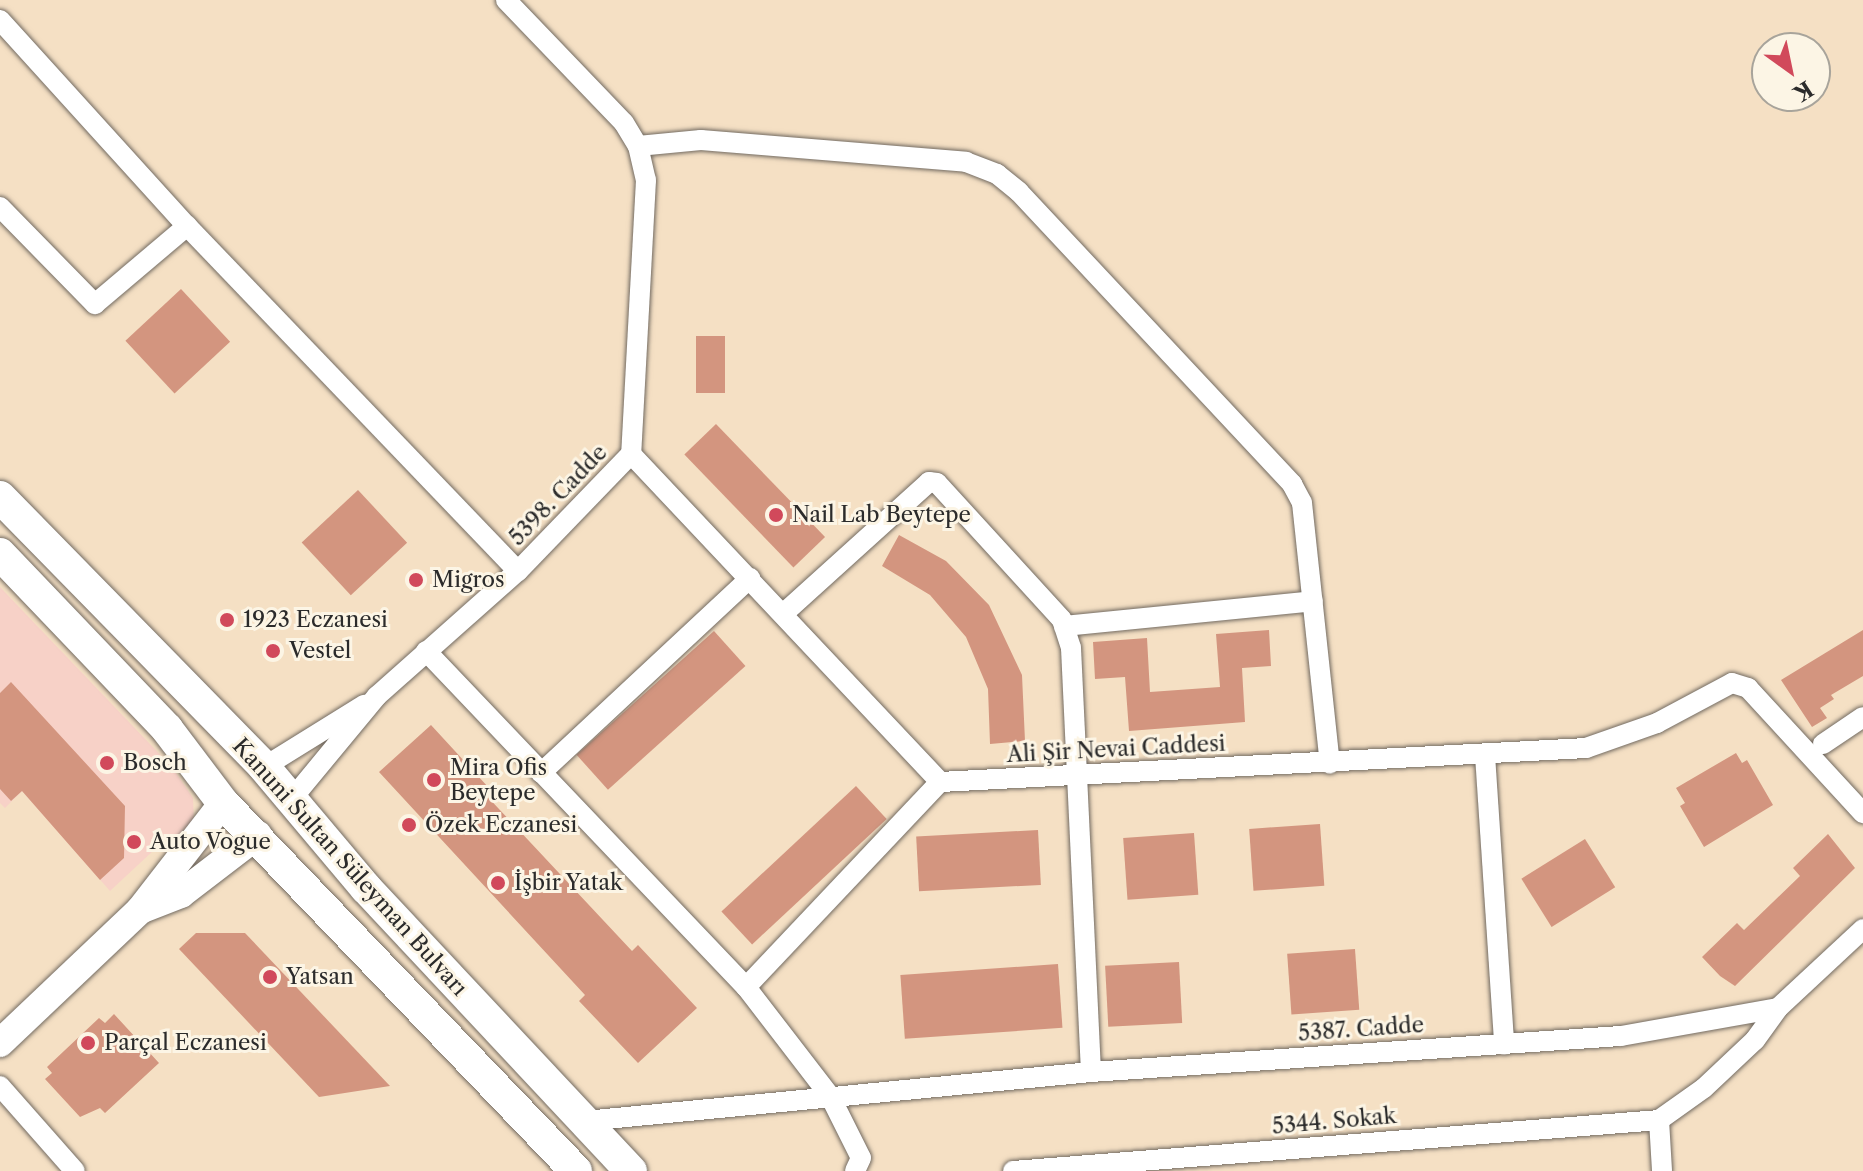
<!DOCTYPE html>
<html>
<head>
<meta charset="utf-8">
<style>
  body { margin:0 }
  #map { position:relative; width:1863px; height:1171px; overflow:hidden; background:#f5e0c4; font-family:"Libre Caslon Text",serif }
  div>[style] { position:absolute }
  .built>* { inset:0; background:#f7d1c7 }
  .building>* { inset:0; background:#d3957f; transform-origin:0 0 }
  .roads { filter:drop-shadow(0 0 2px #726a61) drop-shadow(0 0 2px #726a61) }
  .street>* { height:20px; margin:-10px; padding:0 10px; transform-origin:10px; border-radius:10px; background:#fff }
  .secondary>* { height:28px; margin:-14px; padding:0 14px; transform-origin:14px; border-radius:14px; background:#fff }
  .primary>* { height:32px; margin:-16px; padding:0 16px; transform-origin:16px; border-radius:16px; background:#fff }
  .dots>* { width:22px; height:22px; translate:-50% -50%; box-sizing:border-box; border:4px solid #fcf5e5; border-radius:50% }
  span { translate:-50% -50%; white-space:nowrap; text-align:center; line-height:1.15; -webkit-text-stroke:6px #fcf5e5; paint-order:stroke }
  .street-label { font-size:22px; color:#2b2b2b }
  .poi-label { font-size:22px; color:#2b2b2b }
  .left { translate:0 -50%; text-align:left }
  .north { position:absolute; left:1751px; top:32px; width:80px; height:80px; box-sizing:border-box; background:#fcf5e5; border:2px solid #a8a49b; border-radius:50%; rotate:147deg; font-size:22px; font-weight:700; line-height:32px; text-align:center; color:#2b2b2b }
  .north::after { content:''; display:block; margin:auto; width:28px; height:36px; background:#d1495b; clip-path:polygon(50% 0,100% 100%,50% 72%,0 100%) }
</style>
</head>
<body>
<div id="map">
  <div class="built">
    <i style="clip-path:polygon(0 587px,172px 767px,193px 798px,194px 823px,175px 843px,168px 837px,110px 891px,22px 791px,5px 808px,0 803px)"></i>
  </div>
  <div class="building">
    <i style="left:181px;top:289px;width:72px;height:76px;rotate:47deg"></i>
    <i style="left:696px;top:336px;width:29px;height:57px"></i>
    <i style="left:716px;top:424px;width:157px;height:44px;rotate:46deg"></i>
    <i style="left:358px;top:490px;width:72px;height:77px;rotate:47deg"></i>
    <i style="clip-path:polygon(899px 535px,946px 561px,989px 605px,1022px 675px,1025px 741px,990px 744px,988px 689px,966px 637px,930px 595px,882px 566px)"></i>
    <i style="clip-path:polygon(1269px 630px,1271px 666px,1242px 668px,1245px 722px,1129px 731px,1125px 677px,1095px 679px,1093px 642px,1147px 638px,1150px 692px,1220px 687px,1216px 634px)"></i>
    <i style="clip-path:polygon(1863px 630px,1863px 676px,1831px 695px,1834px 699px,1820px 708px,1827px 718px,1812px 727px,1781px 680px)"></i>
    <i style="left:714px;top:631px;width:47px;height:185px;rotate:48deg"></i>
    <i style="clip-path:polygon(11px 682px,125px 806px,124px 858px,100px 880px,22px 791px,11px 801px,0 789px,0 693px)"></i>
    <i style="clip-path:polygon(431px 725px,489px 788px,484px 793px,632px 951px,638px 945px,697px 1008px,638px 1063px,579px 1001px,585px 995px,379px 772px)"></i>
    <i style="clip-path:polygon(1736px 753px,1742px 763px,1747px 760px,1773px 805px,1704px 847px,1680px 806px,1685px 803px,1676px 788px)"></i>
    <i style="left:856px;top:786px;width:45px;height:184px;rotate:47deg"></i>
    <i style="left:1320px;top:824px;width:62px;height:71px;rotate:86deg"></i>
    <i style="left:1038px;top:830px;width:55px;height:122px;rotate:87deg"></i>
    <i style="left:1194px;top:833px;width:62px;height:71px;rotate:86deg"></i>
    <i style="clip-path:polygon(1828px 834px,1855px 868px,1735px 986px,1720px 976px,1702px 957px,1737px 923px,1744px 930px,1800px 876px,1793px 868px)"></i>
    <i style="left:1585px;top:839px;width:57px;height:75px;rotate:58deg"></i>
    <i style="clip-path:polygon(196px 933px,245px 933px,390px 1086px,319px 1097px,179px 949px)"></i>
    <i style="left:1355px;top:949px;width:61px;height:68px;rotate:86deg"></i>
    <i style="left:1179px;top:962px;width:61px;height:74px;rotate:87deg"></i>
    <i style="left:1058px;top:964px;width:64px;height:158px;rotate:86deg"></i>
    <i style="clip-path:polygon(114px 1014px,159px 1063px,105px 1113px,100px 1108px,80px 1117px,45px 1079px,52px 1073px,47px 1067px,99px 1018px,105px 1023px)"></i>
  </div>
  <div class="roads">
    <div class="street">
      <i style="left:506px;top:0;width:170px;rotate:46.2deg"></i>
      <i style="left:624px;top:123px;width:27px;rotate:59deg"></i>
      <i style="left:638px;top:146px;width:35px;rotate:77deg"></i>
      <i style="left:646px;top:180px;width:274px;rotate:93.1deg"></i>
      <i style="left:0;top:20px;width:278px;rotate:47.8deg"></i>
      <i style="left:187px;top:226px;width:478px;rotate:46.2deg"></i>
      <i style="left:638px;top:146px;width:63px;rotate:-5.4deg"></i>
      <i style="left:701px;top:140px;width:266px;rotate:4.7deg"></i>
      <i style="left:966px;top:162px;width:33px;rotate:21deg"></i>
      <i style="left:997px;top:174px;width:28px;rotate:39deg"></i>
      <i style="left:1019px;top:192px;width:400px;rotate:46.9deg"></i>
      <i style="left:1292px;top:484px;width:21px;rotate:62deg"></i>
      <i style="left:1302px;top:503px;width:262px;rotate:83.9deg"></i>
      <i style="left:0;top:207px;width:136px;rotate:45.6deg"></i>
      <i style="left:95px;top:304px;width:121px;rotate:-40.3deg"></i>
      <i style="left:631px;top:454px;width:451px;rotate:46.7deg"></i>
      <i style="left:940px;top:782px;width:647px;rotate:-3.01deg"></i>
      <i style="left:1586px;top:748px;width:75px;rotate:-19.4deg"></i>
      <i style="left:1657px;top:723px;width:85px;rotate:-28.1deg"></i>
      <i style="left:1732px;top:683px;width:17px;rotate:17deg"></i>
      <i style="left:1748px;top:688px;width:170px;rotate:47.4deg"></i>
      <i style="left:783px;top:614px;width:197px;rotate:-42.1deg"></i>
      <i style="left:929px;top:482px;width:8px;rotate:7deg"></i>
      <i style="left:937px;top:483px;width:185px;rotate:47.6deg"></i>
      <i style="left:1062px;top:620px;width:29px;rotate:72deg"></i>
      <i style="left:1071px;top:648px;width:424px;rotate:87.3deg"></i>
      <i style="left:1064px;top:626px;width:250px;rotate:-5.7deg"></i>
      <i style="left:426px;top:651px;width:464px;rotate:46.4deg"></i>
      <i style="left:746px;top:987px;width:138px;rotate:52.4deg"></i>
      <i style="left:830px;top:1096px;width:69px;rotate:63.4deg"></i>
      <i style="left:861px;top:1158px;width:14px;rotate:115deg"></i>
      <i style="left:1823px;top:744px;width:48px;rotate:-34deg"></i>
      <i style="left:1485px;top:755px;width:290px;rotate:86.2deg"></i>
      <i style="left:264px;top:767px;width:118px;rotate:-31.8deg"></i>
      <i style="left:541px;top:773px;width:286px;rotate:-43deg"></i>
      <i style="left:291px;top:800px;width:135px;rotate:-50.4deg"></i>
      <i style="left:377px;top:696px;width:188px;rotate:-41.6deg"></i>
      <i style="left:518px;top:571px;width:163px;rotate:-46deg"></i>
      <i style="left:746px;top:987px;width:282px;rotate:-46.6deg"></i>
      <i style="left:0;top:1086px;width:113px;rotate:48.6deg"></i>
      <i style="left:1659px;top:1120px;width:55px;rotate:-35.4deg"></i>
      <i style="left:1704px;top:1088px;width:70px;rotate:-43.3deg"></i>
      <i style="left:1755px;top:1040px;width:39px;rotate:-54deg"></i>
      <i style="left:1778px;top:1008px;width:116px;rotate:-42.9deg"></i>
      <i style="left:1659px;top:1120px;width:51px;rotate:86.6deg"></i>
      <i style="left:585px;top:1121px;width:508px;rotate:-5.53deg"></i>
      <i style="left:1091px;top:1072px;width:531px;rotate:-3.89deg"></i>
      <i style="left:1621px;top:1036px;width:159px;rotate:-10.1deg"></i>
      <i style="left:1013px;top:1171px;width:648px;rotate:-4.51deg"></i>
    </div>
    <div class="secondary">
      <i style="left:140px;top:910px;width:44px;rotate:-21.3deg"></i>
      <i style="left:181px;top:894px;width:97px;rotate:-37.5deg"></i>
      <i style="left:0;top:1043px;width:193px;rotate:-43.5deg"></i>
      <i style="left:140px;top:910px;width:135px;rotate:-52.2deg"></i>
    </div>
    <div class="primary">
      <i style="left:0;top:497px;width:378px;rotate:45.6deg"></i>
      <i style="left:264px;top:767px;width:158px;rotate:49.9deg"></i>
      <i style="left:366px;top:888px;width:388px;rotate:46.9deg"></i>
      <i style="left:0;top:554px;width:242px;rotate:46.3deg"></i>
      <i style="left:167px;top:729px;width:93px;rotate:52.9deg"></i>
      <i style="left:223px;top:803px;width:510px;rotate:46.19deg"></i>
    </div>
  </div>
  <div class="dots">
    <i style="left:776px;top:515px;background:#d1495b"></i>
    <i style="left:416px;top:580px;background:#d1495b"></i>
    <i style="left:227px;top:620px;background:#d1495b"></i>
    <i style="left:273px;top:651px;background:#d1495b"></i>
    <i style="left:107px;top:763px;background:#d1495b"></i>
    <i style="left:434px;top:780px;background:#d1495b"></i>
    <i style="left:409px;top:825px;background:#d1495b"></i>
    <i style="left:134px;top:842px;background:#d1495b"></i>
    <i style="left:498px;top:883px;background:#d1495b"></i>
    <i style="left:270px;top:977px;background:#d1495b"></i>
    <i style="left:88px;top:1043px;background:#d1495b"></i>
  </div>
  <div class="street-label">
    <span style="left:558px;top:495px;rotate:-46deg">5398. Cadde</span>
    <span style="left:1116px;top:749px;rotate:-3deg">Ali Şir Nevai Caddesi</span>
    <span style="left:350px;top:867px;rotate:48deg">Kanuni Sultan Süleyman Bulvarı</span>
    <span style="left:1361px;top:1029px;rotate:-4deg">5387. Cadde</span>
    <span style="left:1334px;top:1121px;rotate:-5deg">5344. Sokak</span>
  </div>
  <div class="poi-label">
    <span class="left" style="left:792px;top:515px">Nail Lab Beytepe</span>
    <span class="left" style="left:432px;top:580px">Migros</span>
    <span class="left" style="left:243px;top:620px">1923 Eczanesi</span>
    <span class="left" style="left:289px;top:651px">Vestel</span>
    <span class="left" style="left:123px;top:763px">Bosch</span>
    <span class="left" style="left:450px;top:780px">Mira Ofis<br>Beytepe</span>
    <span class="left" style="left:425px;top:825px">Özek Eczanesi</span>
    <span class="left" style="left:150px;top:842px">Auto Vogue</span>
    <span class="left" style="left:514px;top:883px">İşbir Yatak</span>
    <span class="left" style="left:286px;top:977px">Yatsan</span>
    <span class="left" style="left:104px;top:1043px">Parçal Eczanesi</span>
  </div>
  <div class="north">K</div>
</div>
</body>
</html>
